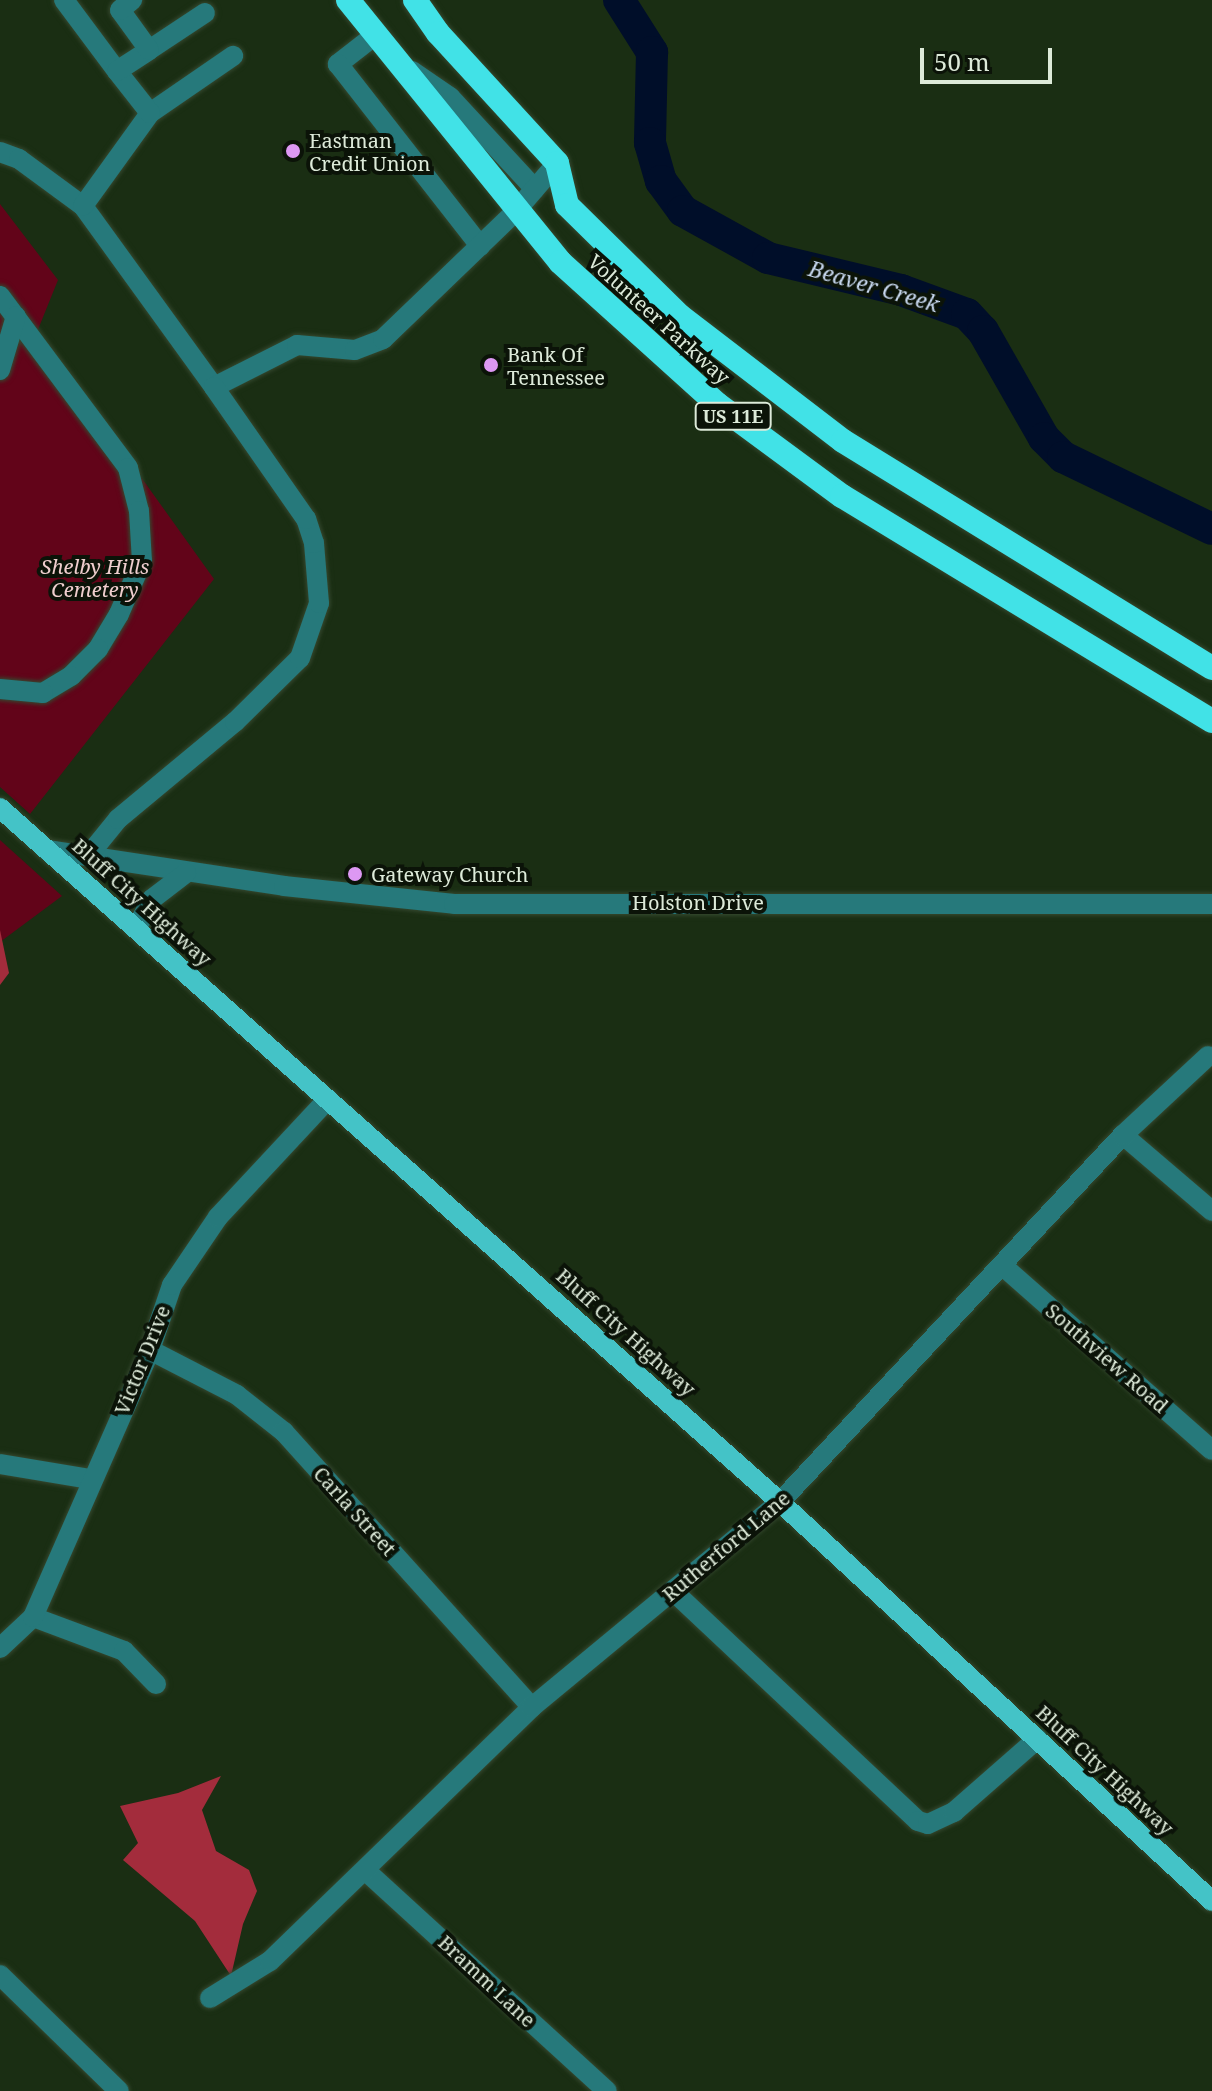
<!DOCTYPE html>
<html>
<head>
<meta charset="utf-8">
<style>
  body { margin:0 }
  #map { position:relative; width:1212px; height:2091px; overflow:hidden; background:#1a2e13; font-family:"Noto Serif",serif }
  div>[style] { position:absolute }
  .green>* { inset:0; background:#620419 }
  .forest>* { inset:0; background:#a32c3c }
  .river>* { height:32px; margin:-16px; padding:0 16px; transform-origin:16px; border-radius:16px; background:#000e29 }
  .roads { filter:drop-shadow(0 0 2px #35482f) drop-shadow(0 0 2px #35482f) }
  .minor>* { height:20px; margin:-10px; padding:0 10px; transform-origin:10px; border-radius:10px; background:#26797b }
  .major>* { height:20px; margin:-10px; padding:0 10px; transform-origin:10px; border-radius:10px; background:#44c3c7 }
  .highway>* { height:24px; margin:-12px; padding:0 12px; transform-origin:12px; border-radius:12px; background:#41e2e7 }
  .dots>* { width:22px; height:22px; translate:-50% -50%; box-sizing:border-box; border:4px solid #0b1308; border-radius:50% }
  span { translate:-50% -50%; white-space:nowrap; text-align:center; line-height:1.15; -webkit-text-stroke:8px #0b1308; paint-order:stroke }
  .shield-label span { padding:2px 6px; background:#0b1308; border:2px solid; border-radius:6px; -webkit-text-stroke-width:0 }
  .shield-label { font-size:18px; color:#ddead9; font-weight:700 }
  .poi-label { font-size:20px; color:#ddead9 }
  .left { translate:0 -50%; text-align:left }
  .street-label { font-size:20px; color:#ddead9 }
  .park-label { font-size:20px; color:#efcece; font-style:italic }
  .water-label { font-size:22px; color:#c8d8ef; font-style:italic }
  .scale { position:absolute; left:920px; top:48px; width:132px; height:36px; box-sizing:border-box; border:4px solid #ddead9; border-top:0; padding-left:10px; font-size:24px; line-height:28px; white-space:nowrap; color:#ddead9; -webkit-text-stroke:6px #0b1308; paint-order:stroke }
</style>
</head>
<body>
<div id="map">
  <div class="green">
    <i style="clip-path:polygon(0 204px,58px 280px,37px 332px,214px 579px,30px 814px,0 787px)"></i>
    <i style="clip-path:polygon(0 840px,62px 896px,0 942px)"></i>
  </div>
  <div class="forest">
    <i style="clip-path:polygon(0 930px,9px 973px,0 985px)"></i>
    <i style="clip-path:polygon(221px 1776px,202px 1810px,216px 1851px,249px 1870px,257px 1891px,243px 1924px,231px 1976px,195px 1921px,123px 1860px,138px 1843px,120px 1806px,178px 1793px)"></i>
  </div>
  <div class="river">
    <i style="left:619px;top:0;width:62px;rotate:57.6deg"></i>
    <i style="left:652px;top:52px;width:91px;rotate:91.3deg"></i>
    <i style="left:650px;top:143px;width:40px;rotate:74deg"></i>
    <i style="left:661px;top:181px;width:37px;rotate:54deg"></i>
    <i style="left:683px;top:211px;width:97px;rotate:28.9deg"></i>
    <i style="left:768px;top:258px;width:137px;rotate:13.5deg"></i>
    <i style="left:901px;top:290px;width:70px;rotate:20deg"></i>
    <i style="left:967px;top:314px;width:23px;rotate:47deg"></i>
    <i style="left:983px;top:331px;width:123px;rotate:60.3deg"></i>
    <i style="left:1044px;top:438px;width:27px;rotate:45deg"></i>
    <i style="left:1063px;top:457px;width:165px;rotate:25.8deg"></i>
  </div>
  <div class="roads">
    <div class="minor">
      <i style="left:64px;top:0;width:89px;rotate:53.3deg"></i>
      <i style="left:374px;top:36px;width:46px;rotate:142.1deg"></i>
      <i style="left:338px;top:64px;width:231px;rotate:52deg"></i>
      <i style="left:149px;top:50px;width:67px;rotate:-33.5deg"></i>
      <i style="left:412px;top:71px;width:46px;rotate:34.4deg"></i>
      <i style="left:450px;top:97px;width:125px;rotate:47.3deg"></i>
      <i style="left:150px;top:113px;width:101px;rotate:-34.5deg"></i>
      <i style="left:0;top:152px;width:20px;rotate:20deg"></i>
      <i style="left:19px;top:159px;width:79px;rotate:36.3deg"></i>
      <i style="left:83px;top:206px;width:223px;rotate:54.1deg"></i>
      <i style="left:214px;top:387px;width:93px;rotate:-26.8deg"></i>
      <i style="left:297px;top:345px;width:58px;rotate:4.9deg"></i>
      <i style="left:355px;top:350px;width:30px;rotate:-21deg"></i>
      <i style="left:383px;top:339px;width:183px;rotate:-43.9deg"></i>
      <i style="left:515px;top:212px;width:65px;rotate:-49.4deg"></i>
      <i style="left:83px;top:206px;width:115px;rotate:-54.2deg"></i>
      <i style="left:150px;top:113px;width:53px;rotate:-128.2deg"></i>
      <i style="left:117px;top:71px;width:38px;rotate:-33deg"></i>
      <i style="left:149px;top:50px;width:49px;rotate:-125.9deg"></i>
      <i style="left:120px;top:10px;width:16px;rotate:-40deg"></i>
      <i style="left:0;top:296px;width:214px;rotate:53.3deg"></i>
      <i style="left:128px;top:468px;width:44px;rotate:75.7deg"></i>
      <i style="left:139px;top:511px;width:50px;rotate:86.6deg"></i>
      <i style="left:142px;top:561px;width:58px;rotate:113.5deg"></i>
      <i style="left:119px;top:614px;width:41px;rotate:121deg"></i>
      <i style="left:98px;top:649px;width:38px;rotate:135deg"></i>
      <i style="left:71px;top:676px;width:33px;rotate:149deg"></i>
      <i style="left:43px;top:693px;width:43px;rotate:-174.7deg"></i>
      <i style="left:0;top:370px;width:56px;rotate:-73.5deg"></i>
      <i style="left:47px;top:850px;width:240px;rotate:8.6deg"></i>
      <i style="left:284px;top:886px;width:171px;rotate:6deg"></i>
      <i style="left:454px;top:904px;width:758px"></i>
      <i style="left:88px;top:856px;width:48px;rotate:-51deg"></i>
      <i style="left:118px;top:819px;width:152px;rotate:-39.7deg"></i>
      <i style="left:235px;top:722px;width:91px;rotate:-44.6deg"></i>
      <i style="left:300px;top:658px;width:58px;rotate:-70.9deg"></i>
      <i style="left:319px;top:603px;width:60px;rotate:-94.8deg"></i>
      <i style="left:314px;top:543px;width:25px;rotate:-108deg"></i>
      <i style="left:306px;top:519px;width:161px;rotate:-124.9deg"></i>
      <i style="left:136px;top:929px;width:34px;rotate:-62deg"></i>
      <i style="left:152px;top:899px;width:43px;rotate:-37.4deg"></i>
      <i style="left:1123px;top:1135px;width:117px;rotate:40.5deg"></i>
      <i style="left:1003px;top:1266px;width:278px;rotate:41.4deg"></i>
      <i style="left:150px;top:1350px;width:98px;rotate:27.3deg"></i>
      <i style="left:237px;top:1395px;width:60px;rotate:38.2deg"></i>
      <i style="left:284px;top:1432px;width:370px;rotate:48deg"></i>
      <i style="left:0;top:1464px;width:91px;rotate:9.5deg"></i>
      <i style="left:673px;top:1591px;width:336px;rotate:43.2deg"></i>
      <i style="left:918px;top:1821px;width:10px;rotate:17deg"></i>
      <i style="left:928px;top:1824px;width:29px;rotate:-25deg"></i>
      <i style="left:954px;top:1812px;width:111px;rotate:-41.3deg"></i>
      <i style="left:33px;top:1617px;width:97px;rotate:20.5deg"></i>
      <i style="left:124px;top:1651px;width:46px;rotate:45.9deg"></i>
      <i style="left:0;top:1648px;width:45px;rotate:-43.2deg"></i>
      <i style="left:33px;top:1617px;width:292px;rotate:-66.3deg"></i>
      <i style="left:150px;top:1350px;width:69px;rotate:-71.3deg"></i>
      <i style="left:172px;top:1285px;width:82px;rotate:-55.9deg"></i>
      <i style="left:218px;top:1217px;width:161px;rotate:-47deg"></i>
      <i style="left:366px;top:1871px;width:326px;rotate:42.4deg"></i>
      <i style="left:0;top:1975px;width:166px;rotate:44.3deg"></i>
      <i style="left:210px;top:1998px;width:70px;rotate:-31.7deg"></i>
      <i style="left:270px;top:1961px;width:365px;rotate:-44.1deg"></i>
      <i style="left:532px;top:1707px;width:322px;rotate:-39.6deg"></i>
      <i style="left:780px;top:1502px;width:502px;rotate:-46.94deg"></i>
      <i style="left:1123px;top:1135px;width:116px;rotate:-42.9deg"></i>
    </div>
    <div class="major">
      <i style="left:0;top:808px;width:1044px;rotate:41.66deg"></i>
      <i style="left:780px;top:1502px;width:588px;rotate:42.73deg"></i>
    </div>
    <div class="highway">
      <i style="left:348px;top:0;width:337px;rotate:51deg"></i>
      <i style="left:560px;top:262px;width:212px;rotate:42.1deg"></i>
      <i style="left:717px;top:404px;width:155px;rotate:36.4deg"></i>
      <i style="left:842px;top:496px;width:433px;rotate:31.3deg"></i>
      <i style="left:415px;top:0;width:40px;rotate:55.1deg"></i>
      <i style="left:438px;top:33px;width:176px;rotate:47.5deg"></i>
      <i style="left:557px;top:163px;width:43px;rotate:76.6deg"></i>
      <i style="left:567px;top:205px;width:158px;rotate:44.5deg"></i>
      <i style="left:680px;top:316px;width:205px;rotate:37.5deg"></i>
      <i style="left:843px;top:441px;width:433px;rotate:31.6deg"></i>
    </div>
  </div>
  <div class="dots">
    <i style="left:293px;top:151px;background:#dd98f3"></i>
    <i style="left:491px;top:365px;background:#dd98f3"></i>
    <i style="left:355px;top:874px;background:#dd98f3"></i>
  </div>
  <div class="shield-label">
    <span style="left:733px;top:416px">US 11E</span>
  </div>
  <div class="poi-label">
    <span class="left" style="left:309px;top:152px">Eastman<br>Credit Union</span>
    <span class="left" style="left:507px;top:366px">Bank Of<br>Tennessee</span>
    <span class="left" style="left:371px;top:874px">Gateway Church</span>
  </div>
  <div class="street-label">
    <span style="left:659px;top:319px;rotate:42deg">Volunteer Parkway</span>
    <span style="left:142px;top:902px;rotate:42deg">Bluff City Highway</span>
    <span style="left:698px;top:902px">Holston Drive</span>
    <span style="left:626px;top:1332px;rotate:42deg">Bluff City Highway</span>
    <span style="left:1107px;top:1358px;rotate:41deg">Southview Road</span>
    <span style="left:142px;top:1360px;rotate:-68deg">Victor Drive</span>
    <span style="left:355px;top:1511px;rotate:48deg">Carla Street</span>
    <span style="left:726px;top:1546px;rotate:-40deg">Rutherford Lane</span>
    <span style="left:1105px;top:1770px;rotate:43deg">Bluff City Highway</span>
    <span style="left:487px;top:1981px;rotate:43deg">Bramm Lane</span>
  </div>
  <div class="park-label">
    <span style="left:95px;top:578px">Shelby Hills<br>Cemetery</span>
  </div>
  <div class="water-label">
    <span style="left:874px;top:286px;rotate:16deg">Beaver Creek</span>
  </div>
  <div class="scale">50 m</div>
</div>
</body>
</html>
